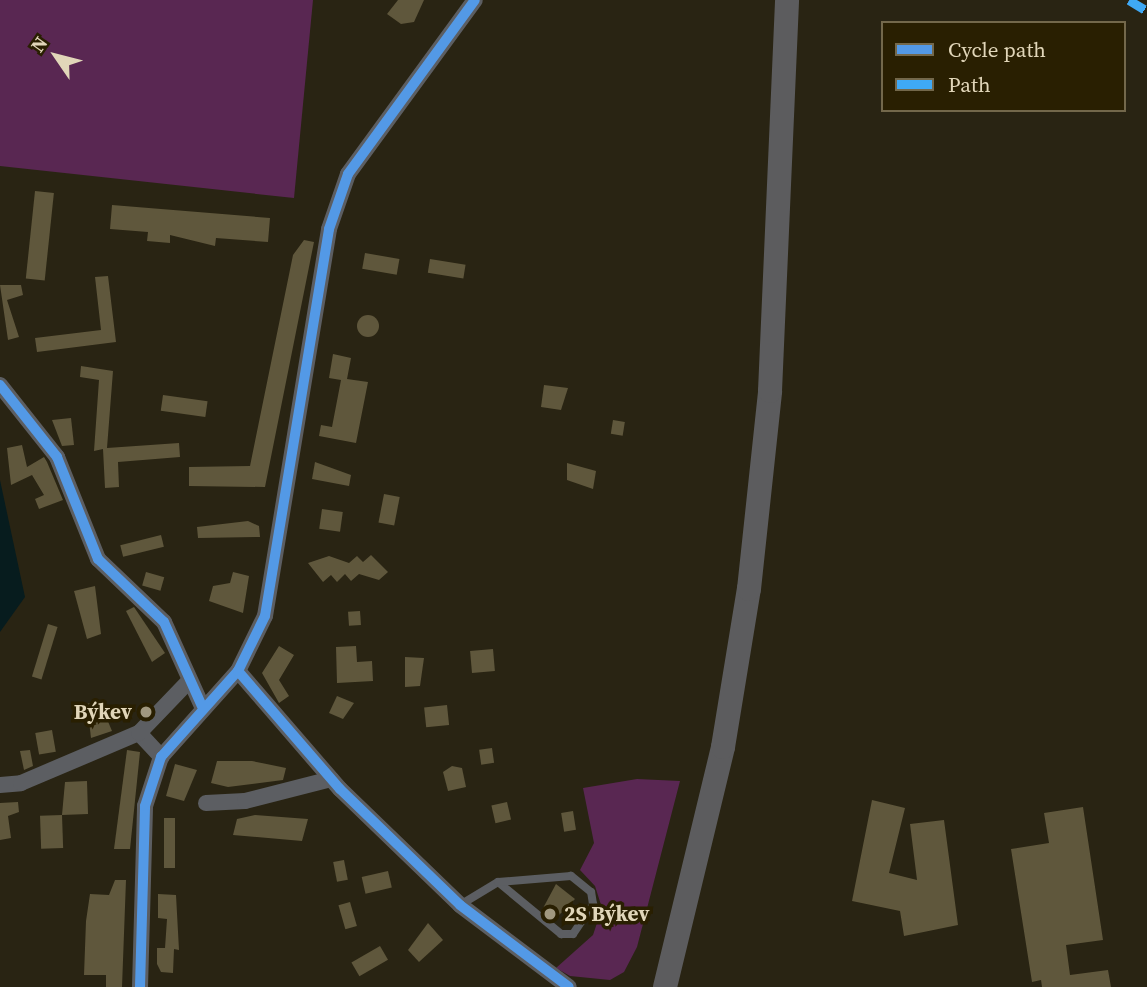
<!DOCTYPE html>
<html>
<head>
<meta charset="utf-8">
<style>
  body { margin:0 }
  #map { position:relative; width:1147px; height:987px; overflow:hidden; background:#292413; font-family:"Source Serif 4",serif }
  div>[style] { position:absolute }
  .green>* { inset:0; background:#592752 }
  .water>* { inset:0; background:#071c1e }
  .building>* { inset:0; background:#5f573c; transform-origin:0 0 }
  .round { border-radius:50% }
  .service>* { height:8px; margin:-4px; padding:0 4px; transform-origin:4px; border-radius:4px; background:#5c5e62 }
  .minor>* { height:16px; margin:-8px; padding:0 8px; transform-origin:8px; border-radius:8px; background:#5c5e62 }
  .primary>* { height:24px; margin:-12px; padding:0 12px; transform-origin:12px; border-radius:12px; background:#5c5c5e }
  .quiet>* { height:9px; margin-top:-4.5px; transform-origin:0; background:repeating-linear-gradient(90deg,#3fa9f5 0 18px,transparent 0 27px) }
  .cycleway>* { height:10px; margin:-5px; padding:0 5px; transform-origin:5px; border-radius:5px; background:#5399e6 }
  .dots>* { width:19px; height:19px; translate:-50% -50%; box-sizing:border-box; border:4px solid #291f01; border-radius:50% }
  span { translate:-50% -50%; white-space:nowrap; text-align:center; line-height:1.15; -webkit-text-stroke:7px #291f01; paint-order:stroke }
  .poi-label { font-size:21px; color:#e1d6b9; font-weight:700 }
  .right { translate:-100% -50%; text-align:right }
  .left { translate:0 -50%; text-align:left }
  .legend { position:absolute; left:881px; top:21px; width:245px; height:91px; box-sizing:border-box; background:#291f01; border:2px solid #73684b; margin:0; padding:9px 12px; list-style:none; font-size:21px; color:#e1d6b9 }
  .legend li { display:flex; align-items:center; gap:14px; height:35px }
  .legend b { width:35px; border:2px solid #73684b }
  .north { position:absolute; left:21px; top:21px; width:70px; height:70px; -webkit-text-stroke:5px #291f01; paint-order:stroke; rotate:305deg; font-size:19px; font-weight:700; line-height:28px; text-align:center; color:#e1d6b9 }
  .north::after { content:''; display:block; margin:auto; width:24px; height:32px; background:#e1d6b9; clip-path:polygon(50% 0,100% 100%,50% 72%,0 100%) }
</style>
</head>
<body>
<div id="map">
  <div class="green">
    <i style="clip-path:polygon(0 0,313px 0,294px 198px,0 166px)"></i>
    <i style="clip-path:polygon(637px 779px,680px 781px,637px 947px,624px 972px,610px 980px,570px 976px,556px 968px,593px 935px,602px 908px,595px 886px,580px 870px,594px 843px,583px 788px)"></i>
  </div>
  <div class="water">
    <i style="clip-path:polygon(0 480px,25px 597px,0 632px)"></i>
  </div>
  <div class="building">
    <i style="clip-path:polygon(398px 0,424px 0,414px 22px,401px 24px,387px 14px)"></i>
    <i style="left:35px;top:191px;width:19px;height:88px;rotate:6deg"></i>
    <i style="clip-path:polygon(112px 205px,270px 218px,268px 242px,216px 238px,215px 246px,170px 235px,170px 243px,147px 241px,148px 232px,110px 229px)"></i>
    <i style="clip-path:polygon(304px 240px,314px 242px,265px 487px,189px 486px,189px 467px,250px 466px,293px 255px)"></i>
    <i style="left:365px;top:253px;width:35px;height:16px;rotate:10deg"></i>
    <i style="left:430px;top:259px;width:36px;height:14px;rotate:9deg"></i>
    <i style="clip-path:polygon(108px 276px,116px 342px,37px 352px,35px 338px,101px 330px,95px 277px)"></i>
    <i style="clip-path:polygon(0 285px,21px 285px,23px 295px,7px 300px,19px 337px,8px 340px)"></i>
    <i class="round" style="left:357px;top:315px;width:22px;height:22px"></i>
    <i style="clip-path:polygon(333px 354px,351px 358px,347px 379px,368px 382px,356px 443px,319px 436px,321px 425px,332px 427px,341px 380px,329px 378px)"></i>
    <i style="clip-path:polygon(81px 366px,113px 371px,107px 448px,179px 443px,180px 457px,118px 462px,119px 487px,105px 488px,103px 449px,94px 451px,99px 380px,80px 377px)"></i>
    <i style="clip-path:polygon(544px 385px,568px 388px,561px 410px,541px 407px)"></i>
    <i style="left:163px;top:395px;width:45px;height:16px;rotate:8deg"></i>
    <i style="clip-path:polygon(71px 418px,74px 445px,62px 446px,52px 420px)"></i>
    <i style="left:613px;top:420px;width:12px;height:14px;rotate:9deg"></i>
    <i style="clip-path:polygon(22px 445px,27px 467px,44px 457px,47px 462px,63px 500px,39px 509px,35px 499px,44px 495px,32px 475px,11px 485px,7px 448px)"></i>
    <i style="clip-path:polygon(315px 462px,351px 475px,349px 486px,312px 479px)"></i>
    <i style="clip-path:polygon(567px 463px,596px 471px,593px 489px,567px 480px)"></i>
    <i style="left:384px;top:494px;width:16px;height:29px;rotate:11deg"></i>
    <i style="left:322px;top:509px;width:21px;height:20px;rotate:8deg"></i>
    <i style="clip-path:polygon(248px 521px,259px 526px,260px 537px,198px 538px,197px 527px)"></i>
    <i style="left:161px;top:535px;width:12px;height:42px;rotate:76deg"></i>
    <i style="clip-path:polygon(371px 555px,388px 572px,379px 580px,359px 574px,351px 581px,345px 574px,337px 582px,331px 575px,323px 582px,308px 563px,329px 556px,349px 563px,357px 556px,363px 562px)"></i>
    <i style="left:146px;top:572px;width:19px;height:14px;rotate:16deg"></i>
    <i style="clip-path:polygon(233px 572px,249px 576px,243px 613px,209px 601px,213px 586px,230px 583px)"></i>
    <i style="clip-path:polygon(95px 586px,101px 634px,87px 639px,74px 591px)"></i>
    <i style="clip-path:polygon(134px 607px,165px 653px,152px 662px,126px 611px)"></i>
    <i style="left:360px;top:611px;width:14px;height:12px;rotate:86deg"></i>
    <i style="left:48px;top:624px;width:10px;height:55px;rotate:17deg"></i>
    <i style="clip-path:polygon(279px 646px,294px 655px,279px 680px,289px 696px,279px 703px,262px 673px)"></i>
    <i style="clip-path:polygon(356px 646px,357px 662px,372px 661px,373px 681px,337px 683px,336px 647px)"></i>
    <i style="left:493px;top:649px;width:22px;height:23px;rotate:85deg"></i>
    <i style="clip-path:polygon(405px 657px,424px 658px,420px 686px,405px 687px)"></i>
    <i style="clip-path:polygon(337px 696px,354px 703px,343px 719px,329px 713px)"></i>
    <i style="clip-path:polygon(99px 700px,112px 731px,91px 738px,87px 704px)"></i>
    <i style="left:447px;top:705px;width:20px;height:23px;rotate:84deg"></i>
    <i style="left:52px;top:730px;width:22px;height:17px;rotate:80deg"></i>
    <i style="left:492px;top:748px;width:15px;height:13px;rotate:82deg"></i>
    <i style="clip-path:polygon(30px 750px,33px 766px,24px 770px,20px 751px)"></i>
    <i style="clip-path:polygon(127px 750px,140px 752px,130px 849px,114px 849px)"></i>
    <i style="clip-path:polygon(217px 761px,252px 761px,286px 768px,283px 780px,228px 787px,211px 783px)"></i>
    <i style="clip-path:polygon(175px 764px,197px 770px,184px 801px,166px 796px)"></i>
    <i style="clip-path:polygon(452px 766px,462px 768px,466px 787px,448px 791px,443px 772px)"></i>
    <i style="clip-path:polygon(87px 781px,88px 814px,62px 815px,65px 782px)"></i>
    <i style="clip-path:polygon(872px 800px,905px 808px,889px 873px,917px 880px,910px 824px,944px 820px,958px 925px,904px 936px,900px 911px,852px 901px)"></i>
    <i style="clip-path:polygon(18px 802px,19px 812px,8px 816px,11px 838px,0 840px,0 803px)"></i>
    <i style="left:507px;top:802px;width:18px;height:16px;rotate:77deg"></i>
    <i style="clip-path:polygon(1083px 807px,1103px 940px,1066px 945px,1070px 975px,1108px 970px,1111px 987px,1042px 987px,1041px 980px,1032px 982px,1011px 849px,1049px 843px,1044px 813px)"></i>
    <i style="left:573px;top:811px;width:19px;height:12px;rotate:81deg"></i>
    <i style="left:62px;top:815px;width:33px;height:22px;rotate:88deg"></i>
    <i style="clip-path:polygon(255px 815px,308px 819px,302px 841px,233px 835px,237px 819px)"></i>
    <i style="left:164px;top:818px;width:11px;height:50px"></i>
    <i style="left:344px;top:860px;width:20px;height:11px;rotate:79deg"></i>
    <i style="left:388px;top:871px;width:17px;height:27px;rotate:77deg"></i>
    <i style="clip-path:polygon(115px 880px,126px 880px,122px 987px,106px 987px,106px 975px,84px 975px,86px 921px,90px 894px,109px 895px)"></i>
    <i style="clip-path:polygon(556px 884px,575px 899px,554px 920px,542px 910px)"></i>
    <i style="clip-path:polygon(158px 894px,176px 895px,179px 950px,174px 949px,173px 973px,161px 972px,157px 964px,157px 948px,165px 948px,167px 919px,158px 918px)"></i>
    <i style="left:350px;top:902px;width:25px;height:12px;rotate:74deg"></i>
    <i style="clip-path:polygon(428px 923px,443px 940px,419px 962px,408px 950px)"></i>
    <i style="left:380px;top:946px;width:16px;height:33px;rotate:60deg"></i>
  </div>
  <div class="service">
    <i style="left:460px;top:905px;width:44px;rotate:-31.2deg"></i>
    <i style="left:498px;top:882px;width:82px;rotate:39.5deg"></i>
    <i style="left:561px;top:934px;width:12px"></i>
    <i style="left:573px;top:934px;width:36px;rotate:-56deg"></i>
    <i style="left:593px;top:904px;width:12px;rotate:-99deg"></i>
    <i style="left:591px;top:892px;width:26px;rotate:-141deg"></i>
    <i style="left:571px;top:876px;width:73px;rotate:175.3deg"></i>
  </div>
  <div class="minor">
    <i style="left:0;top:385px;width:92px;rotate:51.6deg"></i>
    <i style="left:57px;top:457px;width:110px;rotate:68.1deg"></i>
    <i style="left:98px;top:559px;width:91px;rotate:43.7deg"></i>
    <i style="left:164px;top:622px;width:92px;rotate:65.7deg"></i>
    <i style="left:238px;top:671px;width:156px;rotate:49.2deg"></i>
    <i style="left:340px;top:789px;width:167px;rotate:44deg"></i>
    <i style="left:460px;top:905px;width:136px;rotate:37deg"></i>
    <i style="left:139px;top:733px;width:33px;rotate:47deg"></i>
    <i style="left:0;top:785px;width:21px;rotate:-5deg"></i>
    <i style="left:21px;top:783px;width:128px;rotate:-23deg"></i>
    <i style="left:139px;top:733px;width:69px;rotate:-46.2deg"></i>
    <i style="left:206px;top:803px;width:39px;rotate:-3deg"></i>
    <i style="left:245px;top:801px;width:89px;rotate:-14.3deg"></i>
    <i style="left:140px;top:987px;width:181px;rotate:-88.4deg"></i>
    <i style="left:145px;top:806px;width:52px;rotate:-71.9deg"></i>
    <i style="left:161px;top:757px;width:115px;rotate:-48.2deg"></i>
    <i style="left:238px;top:671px;width:61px;rotate:-63.9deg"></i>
    <i style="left:265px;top:616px;width:392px;rotate:-80.6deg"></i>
    <i style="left:329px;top:229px;width:58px;rotate:-70.9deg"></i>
    <i style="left:348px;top:174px;width:215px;rotate:-53.9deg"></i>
  </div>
  <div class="primary">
    <i style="left:665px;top:987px;width:247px;rotate:-76.4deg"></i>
    <i style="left:723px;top:747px;width:160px;rotate:-80.7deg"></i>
    <i style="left:749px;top:589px;width:199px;rotate:-83.9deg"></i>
    <i style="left:770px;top:391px;width:391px;rotate:-87.5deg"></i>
  </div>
  <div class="quiet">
    <i style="left:1129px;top:0;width:21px;rotate:31deg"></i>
  </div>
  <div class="cycleway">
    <i style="left:0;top:385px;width:92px;rotate:51.6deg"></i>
    <i style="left:57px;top:457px;width:110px;rotate:68.1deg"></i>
    <i style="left:98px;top:559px;width:91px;rotate:43.7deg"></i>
    <i style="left:164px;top:622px;width:92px;rotate:65.7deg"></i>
    <i style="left:238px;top:671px;width:156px;rotate:49.2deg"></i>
    <i style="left:340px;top:789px;width:167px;rotate:44deg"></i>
    <i style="left:460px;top:905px;width:136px;rotate:37deg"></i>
    <i style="left:140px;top:987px;width:181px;rotate:-88.4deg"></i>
    <i style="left:145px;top:806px;width:52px;rotate:-71.9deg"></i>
    <i style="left:161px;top:757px;width:115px;rotate:-48.2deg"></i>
    <i style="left:238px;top:671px;width:61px;rotate:-63.9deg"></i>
    <i style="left:265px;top:616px;width:392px;rotate:-80.6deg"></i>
    <i style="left:329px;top:229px;width:58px;rotate:-70.9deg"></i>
    <i style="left:348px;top:174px;width:215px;rotate:-53.9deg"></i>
  </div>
  <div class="dots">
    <i style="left:146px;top:712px;background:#a1987f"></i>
    <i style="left:550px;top:914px;background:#a1987f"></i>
  </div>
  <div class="poi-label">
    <span class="right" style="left:132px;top:712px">Býkev</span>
    <span class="left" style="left:564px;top:914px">2S Býkev</span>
  </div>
  <ul class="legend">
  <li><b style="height:9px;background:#5399e6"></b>Cycle path</li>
  <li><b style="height:9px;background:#3fa9f5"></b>Path</li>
  </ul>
  <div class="north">N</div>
</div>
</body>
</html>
